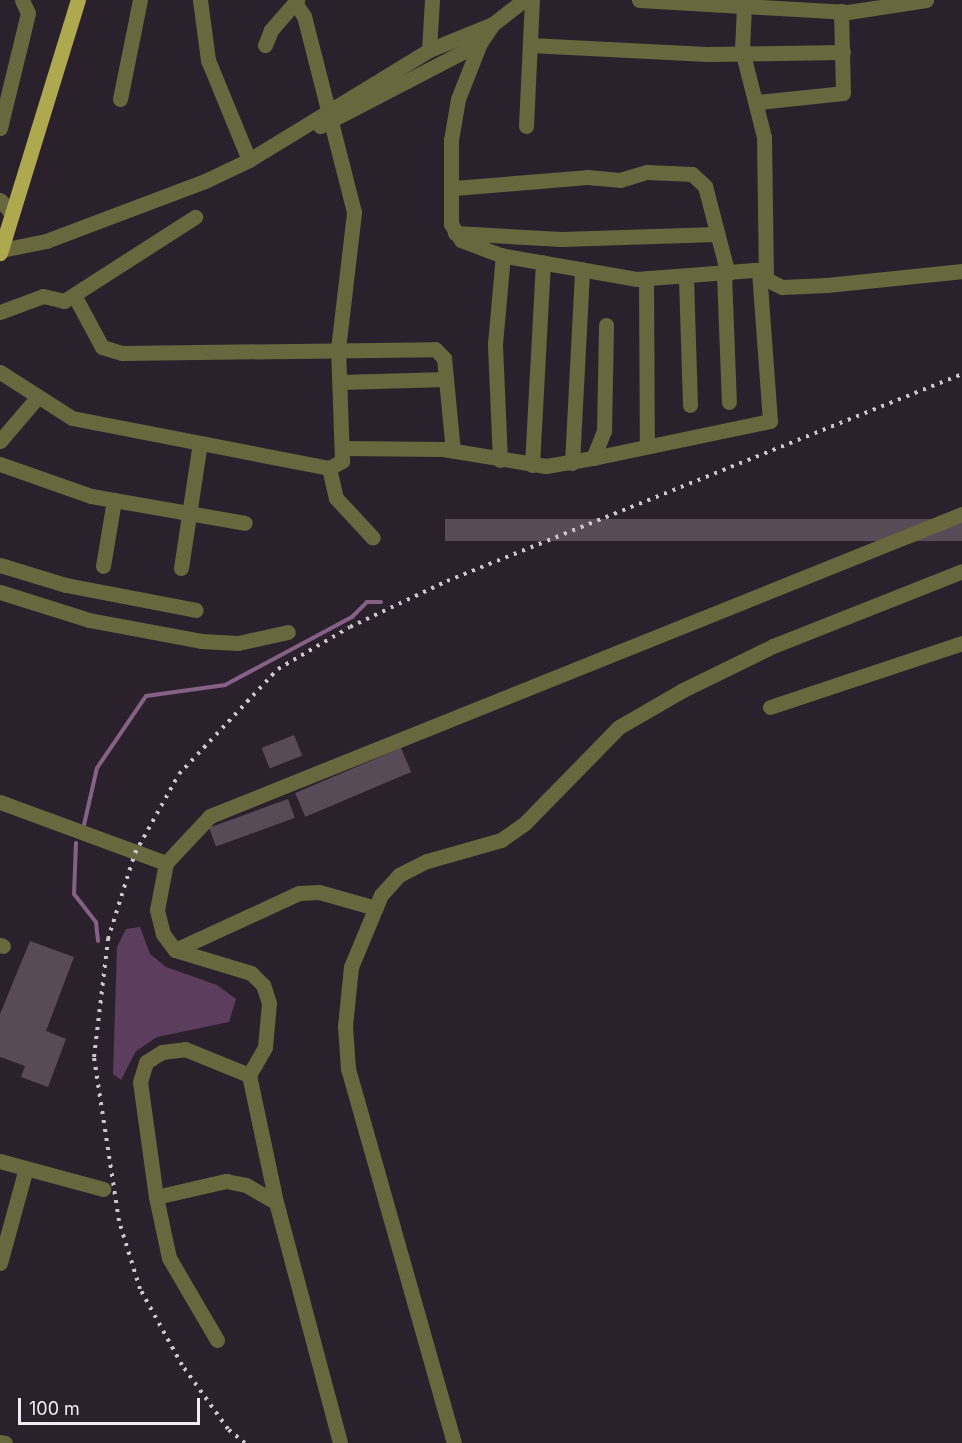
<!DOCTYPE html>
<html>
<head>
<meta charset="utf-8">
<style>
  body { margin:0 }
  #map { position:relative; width:962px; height:1443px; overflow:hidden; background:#2b212c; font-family:Inter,sans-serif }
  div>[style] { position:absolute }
  .green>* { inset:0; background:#5d3d5e }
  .stream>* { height:4px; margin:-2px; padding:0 2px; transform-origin:2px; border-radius:2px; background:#866187 }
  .building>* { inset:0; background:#584b58; transform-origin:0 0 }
  .minor>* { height:15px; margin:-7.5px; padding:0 7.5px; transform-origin:7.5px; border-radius:7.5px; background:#69673e }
  .major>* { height:15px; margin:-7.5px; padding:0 7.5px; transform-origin:7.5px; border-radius:7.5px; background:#aea94f }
  .rail>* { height:4px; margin-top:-2px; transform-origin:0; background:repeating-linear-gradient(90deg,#cdc6cd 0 3px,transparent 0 9px) }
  span { translate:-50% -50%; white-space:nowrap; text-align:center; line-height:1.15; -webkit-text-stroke:6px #2b212c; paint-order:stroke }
  .scale { position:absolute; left:18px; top:1398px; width:182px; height:27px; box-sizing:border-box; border:3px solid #f2ebf2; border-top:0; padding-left:8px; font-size:18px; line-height:21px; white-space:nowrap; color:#f2ebf2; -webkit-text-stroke:4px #2b212c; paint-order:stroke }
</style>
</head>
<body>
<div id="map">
  <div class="green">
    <i style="clip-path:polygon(140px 927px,150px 954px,166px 967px,217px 985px,236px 999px,229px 1022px,157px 1037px,136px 1051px,121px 1080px,113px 1074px,117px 947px,126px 929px)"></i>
  </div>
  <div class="stream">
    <i style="left:84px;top:825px;width:58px;rotate:-77.2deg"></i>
    <i style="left:97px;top:768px;width:87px;rotate:-55.8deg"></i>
    <i style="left:146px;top:696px;width:80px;rotate:-7.9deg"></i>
    <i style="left:225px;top:685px;width:144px;rotate:-28.2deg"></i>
    <i style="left:352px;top:617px;width:21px;rotate:-45deg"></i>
    <i style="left:367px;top:602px;width:14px"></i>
    <i style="left:76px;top:843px;width:51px;rotate:92.2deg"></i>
    <i style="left:74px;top:894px;width:36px;rotate:52deg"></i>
    <i style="left:96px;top:922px;width:19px;rotate:84deg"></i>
  </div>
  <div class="building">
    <i style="left:962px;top:519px;width:22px;height:517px;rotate:90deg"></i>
    <i style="left:294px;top:735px;width:22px;height:35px;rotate:68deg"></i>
    <i style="left:401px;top:748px;width:26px;height:115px;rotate:67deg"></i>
    <i style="left:288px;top:799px;width:20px;height:84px;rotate:70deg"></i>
    <i style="clip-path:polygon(30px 941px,74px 957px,46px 1031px,66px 1039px,48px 1087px,21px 1077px,25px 1066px,0 1057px,0 1014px)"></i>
  </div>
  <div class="minor">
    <i style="left:200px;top:0;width:61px;rotate:82.4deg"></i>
    <i style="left:208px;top:60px;width:108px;rotate:67.7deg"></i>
    <i style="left:639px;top:0;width:209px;rotate:3.3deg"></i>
    <i style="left:848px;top:12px;width:79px;rotate:-8.7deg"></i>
    <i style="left:744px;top:6px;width:44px;rotate:92.6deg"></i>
    <i style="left:742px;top:50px;width:90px;rotate:75.8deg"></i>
    <i style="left:764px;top:137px;width:142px;rotate:89.2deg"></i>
    <i style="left:766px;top:279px;width:18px;rotate:27deg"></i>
    <i style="left:782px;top:287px;width:45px;rotate:-2.5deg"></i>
    <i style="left:827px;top:285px;width:136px;rotate:-5.9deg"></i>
    <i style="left:480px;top:43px;width:60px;rotate:111.4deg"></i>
    <i style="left:458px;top:99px;width:42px;rotate:99.7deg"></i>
    <i style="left:451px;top:140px;width:84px;rotate:90deg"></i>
    <i style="left:451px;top:224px;width:19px;rotate:58deg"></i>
    <i style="left:461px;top:240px;width:42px;rotate:21deg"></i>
    <i style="left:500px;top:255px;width:138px;rotate:10deg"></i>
    <i style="left:636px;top:279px;width:130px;rotate:-4.4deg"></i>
    <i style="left:265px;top:45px;width:16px;rotate:-68deg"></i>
    <i style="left:271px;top:30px;width:40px;rotate:-49deg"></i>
    <i style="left:530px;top:45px;width:177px;rotate:2.9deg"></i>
    <i style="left:707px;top:54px;width:136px;rotate:-0.8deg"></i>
    <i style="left:429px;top:50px;width:50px;rotate:-86.6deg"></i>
    <i style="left:120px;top:99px;width:101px;rotate:-78.6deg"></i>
    <i style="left:758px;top:102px;width:85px;rotate:-6deg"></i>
    <i style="left:843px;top:93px;width:82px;rotate:-91.4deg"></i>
    <i style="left:320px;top:126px;width:180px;rotate:-27.4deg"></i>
    <i style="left:480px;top:43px;width:23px;rotate:-56deg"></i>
    <i style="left:493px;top:24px;width:39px;rotate:-38deg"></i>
    <i style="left:526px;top:126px;width:126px;rotate:-87.3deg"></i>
    <i style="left:0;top:128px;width:118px;rotate:-76.3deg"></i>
    <i style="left:28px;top:13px;width:14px;rotate:-115deg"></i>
    <i style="left:454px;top:188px;width:133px;rotate:-4.7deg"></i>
    <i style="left:587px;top:177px;width:33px;rotate:5deg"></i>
    <i style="left:620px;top:180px;width:28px;rotate:-17deg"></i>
    <i style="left:647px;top:172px;width:45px;rotate:2.5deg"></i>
    <i style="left:692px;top:174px;width:18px;rotate:43deg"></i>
    <i style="left:705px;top:186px;width:91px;rotate:75.4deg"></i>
    <i style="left:0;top:200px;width:18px;rotate:49deg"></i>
    <i style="left:455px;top:233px;width:106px;rotate:3.2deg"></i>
    <i style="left:561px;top:239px;width:156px;rotate:-1.8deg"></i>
    <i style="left:1px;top:250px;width:46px;rotate:-11.3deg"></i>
    <i style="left:46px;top:241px;width:170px;rotate:-20.7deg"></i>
    <i style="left:205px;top:181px;width:49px;rotate:-25.5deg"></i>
    <i style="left:249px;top:160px;width:211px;rotate:-31.4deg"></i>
    <i style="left:429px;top:50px;width:69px;rotate:-22.1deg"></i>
    <i style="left:724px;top:274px;width:128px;rotate:87.8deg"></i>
    <i style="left:686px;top:278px;width:127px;rotate:88.2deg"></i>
    <i style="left:646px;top:279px;width:167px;rotate:89.7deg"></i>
    <i style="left:74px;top:295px;width:59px;rotate:61.7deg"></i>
    <i style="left:102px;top:347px;width:21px;rotate:17deg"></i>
    <i style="left:122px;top:353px;width:313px;rotate:-0.7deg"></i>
    <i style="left:435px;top:349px;width:13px;rotate:45deg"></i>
    <i style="left:444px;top:358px;width:93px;rotate:84.5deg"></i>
    <i style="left:0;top:312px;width:46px;rotate:-20.4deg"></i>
    <i style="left:43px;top:296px;width:22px;rotate:13deg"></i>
    <i style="left:64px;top:301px;width:156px;rotate:-32.7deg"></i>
    <i style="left:0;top:372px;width:85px;rotate:32.6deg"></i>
    <i style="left:72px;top:418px;width:262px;rotate:11deg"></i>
    <i style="left:329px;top:468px;width:15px;rotate:-28deg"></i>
    <i style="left:342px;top:461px;width:112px;rotate:-92deg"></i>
    <i style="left:338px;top:349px;width:138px;rotate:-83.3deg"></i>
    <i style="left:354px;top:212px;width:202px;rotate:-104.3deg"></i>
    <i style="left:304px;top:16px;width:16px;rotate:-125deg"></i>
    <i style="left:340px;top:382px;width:106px;rotate:-1.6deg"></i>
    <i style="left:0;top:441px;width:55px;rotate:-49.4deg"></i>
    <i style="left:342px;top:448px;width:101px;rotate:0.6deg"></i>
    <i style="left:443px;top:449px;width:104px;rotate:9.4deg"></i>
    <i style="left:546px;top:466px;width:48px;rotate:-9.7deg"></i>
    <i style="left:593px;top:458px;width:29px;rotate:-68deg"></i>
    <i style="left:604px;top:431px;width:106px;rotate:-88.9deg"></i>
    <i style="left:593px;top:458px;width:181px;rotate:-11.8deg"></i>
    <i style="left:770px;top:421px;width:151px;rotate:-94.2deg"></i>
    <i style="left:500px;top:460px;width:116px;rotate:-92.5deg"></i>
    <i style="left:495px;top:344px;width:89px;rotate:-84.9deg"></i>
    <i style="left:572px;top:463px;width:194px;rotate:-87deg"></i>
    <i style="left:0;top:464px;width:96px;rotate:19.4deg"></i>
    <i style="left:91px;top:496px;width:156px;rotate:9.9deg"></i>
    <i style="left:532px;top:465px;width:203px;rotate:-86.9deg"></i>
    <i style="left:329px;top:468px;width:31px;rotate:77deg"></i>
    <i style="left:336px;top:498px;width:54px;rotate:47.2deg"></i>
    <i style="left:0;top:565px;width:69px;rotate:16.9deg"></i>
    <i style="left:66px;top:585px;width:132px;rotate:10.9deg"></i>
    <i style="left:103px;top:566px;width:67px;rotate:-80.5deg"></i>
    <i style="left:181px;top:568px;width:126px;rotate:-81.4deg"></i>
    <i style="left:0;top:592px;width:93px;rotate:17.5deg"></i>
    <i style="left:89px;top:620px;width:114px;rotate:10.6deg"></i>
    <i style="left:201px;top:641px;width:37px;rotate:3deg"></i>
    <i style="left:238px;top:643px;width:51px;rotate:-12.4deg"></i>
    <i style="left:770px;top:707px;width:202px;rotate:-18.4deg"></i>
    <i style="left:0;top:802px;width:177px;rotate:20.2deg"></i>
    <i style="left:0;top:945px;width:3px;rotate:18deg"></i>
    <i style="left:175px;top:950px;width:136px;rotate:-24.7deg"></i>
    <i style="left:299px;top:893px;width:20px;rotate:-3deg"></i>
    <i style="left:319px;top:892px;width:59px;rotate:15.7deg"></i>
    <i style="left:249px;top:1075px;width:32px;rotate:-60deg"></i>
    <i style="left:265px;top:1047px;width:44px;rotate:-84.8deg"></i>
    <i style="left:269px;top:1003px;width:19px;rotate:-108deg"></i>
    <i style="left:263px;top:985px;width:17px;rotate:-135deg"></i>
    <i style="left:251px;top:973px;width:79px;rotate:-163.2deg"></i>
    <i style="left:175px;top:950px;width:20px;rotate:-127deg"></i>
    <i style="left:163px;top:934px;width:25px;rotate:-104deg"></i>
    <i style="left:157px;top:910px;width:48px;rotate:-79.2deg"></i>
    <i style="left:166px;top:863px;width:64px;rotate:-46.9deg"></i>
    <i style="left:210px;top:816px;width:810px;rotate:-21.88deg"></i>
    <i style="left:0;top:1161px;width:107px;rotate:15.2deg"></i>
    <i style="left:156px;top:1197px;width:72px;rotate:-12.9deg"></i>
    <i style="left:226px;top:1181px;width:20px;rotate:11deg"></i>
    <i style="left:246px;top:1185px;width:34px;rotate:30deg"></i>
    <i style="left:0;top:1263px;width:98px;rotate:-74.7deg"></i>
    <i style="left:217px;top:1340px;width:95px;rotate:-120.3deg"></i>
    <i style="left:169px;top:1258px;width:62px;rotate:-102deg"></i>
    <i style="left:156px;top:1197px;width:116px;rotate:-97.9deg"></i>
    <i style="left:140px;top:1082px;width:21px;rotate:-73deg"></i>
    <i style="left:146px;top:1062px;width:19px;rotate:-32deg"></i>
    <i style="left:162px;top:1052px;width:23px;rotate:-7deg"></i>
    <i style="left:185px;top:1049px;width:69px;rotate:22.1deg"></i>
    <i style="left:249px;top:1075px;width:130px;rotate:78deg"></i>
    <i style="left:276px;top:1202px;width:249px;rotate:75.1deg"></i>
    <i style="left:0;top:1442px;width:5px;rotate:11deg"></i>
    <i style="left:454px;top:1443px;width:389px;rotate:-105.8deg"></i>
    <i style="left:348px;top:1069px;width:43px;rotate:-94deg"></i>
    <i style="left:345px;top:1026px;width:59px;rotate:-84.2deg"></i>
    <i style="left:351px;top:967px;width:78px;rotate:-67.4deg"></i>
    <i style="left:381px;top:895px;width:27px;rotate:-48deg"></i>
    <i style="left:399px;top:875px;width:31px;rotate:-27deg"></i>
    <i style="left:427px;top:861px;width:77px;rotate:-15.8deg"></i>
    <i style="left:501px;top:840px;width:28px;rotate:-35deg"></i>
    <i style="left:524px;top:824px;width:136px;rotate:-45.6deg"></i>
    <i style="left:619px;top:727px;width:72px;rotate:-30.1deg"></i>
    <i style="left:681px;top:691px;width:102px;rotate:-26.1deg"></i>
    <i style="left:773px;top:646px;width:203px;rotate:-21.6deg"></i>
  </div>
  <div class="major">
    <i style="left:0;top:253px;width:265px;rotate:-72.9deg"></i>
  </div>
  <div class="rail">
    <i style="left:245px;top:1443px;width:22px;rotate:-141deg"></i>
    <i style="left:228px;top:1429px;width:79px;rotate:-125.7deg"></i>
    <i style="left:182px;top:1365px;width:87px;rotate:-118.9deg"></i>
    <i style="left:140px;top:1289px;width:71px;rotate:-107.2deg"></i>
    <i style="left:119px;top:1221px;width:166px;rotate:-98.7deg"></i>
    <i style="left:94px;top:1057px;width:119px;rotate:-83.2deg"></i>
    <i style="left:108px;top:939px;width:90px;rotate:-72.6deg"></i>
    <i style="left:135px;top:853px;width:90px;rotate:-60.9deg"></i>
    <i style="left:179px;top:774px;width:144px;rotate:-46.7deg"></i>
    <i style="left:278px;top:669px;width:83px;rotate:-30.3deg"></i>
    <i style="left:350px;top:627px;width:107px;rotate:-25.4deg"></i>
    <i style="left:447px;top:581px;width:555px;rotate:-21.9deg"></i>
  </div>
  <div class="scale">100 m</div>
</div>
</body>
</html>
